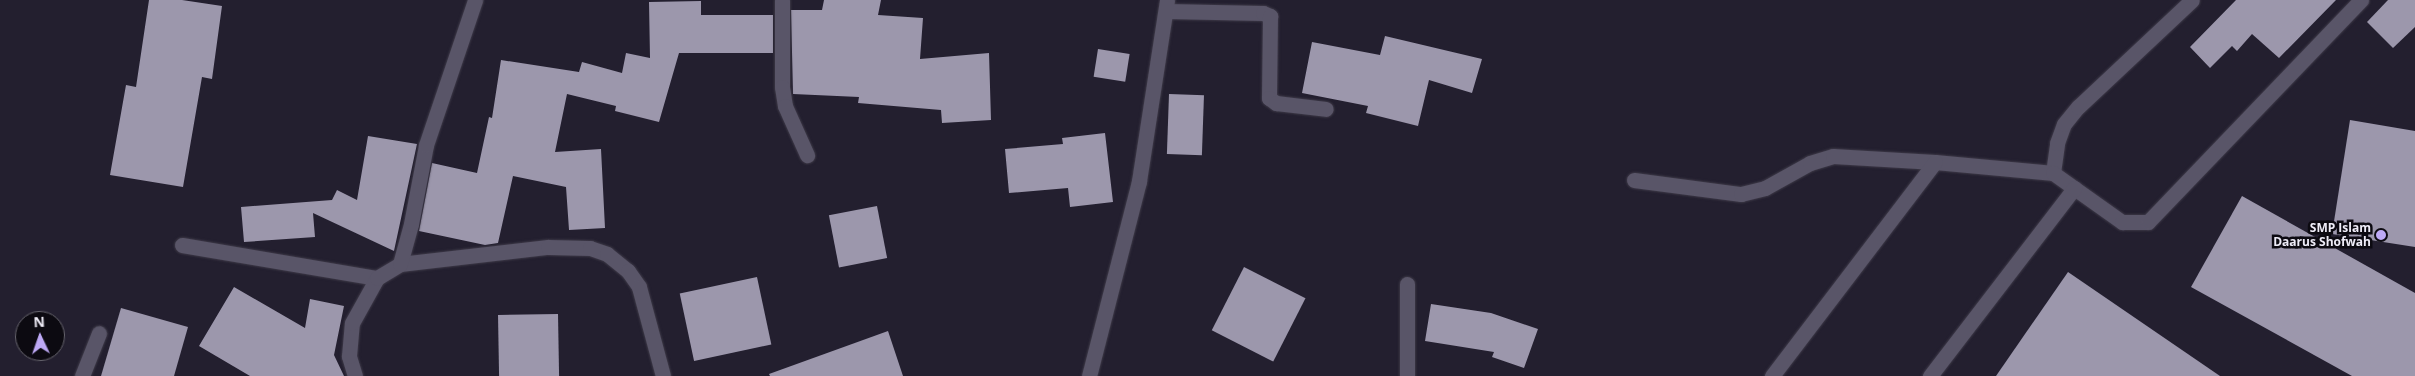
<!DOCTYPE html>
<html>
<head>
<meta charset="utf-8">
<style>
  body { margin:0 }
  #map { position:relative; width:2415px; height:376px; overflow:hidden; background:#231f2f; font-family:"Open Sans",sans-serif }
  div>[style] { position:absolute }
  .building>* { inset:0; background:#9c97ac; transform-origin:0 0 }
  .roads { filter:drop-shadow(0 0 1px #3e3a48) drop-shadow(0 0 1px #3e3a48) }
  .street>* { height:15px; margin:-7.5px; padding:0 7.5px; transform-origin:7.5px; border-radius:7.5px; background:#595568 }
  .dots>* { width:14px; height:14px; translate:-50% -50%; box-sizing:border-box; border:2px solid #0c0a11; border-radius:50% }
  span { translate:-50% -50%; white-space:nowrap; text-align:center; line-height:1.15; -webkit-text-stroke:5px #0c0a11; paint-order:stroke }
  .poi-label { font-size:12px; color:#eeecf7; font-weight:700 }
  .right { translate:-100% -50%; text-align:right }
  .north { position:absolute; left:15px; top:311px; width:50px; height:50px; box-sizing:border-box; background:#0c0a11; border:1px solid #66646d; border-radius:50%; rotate:357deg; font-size:14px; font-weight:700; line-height:20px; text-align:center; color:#eeecf7 }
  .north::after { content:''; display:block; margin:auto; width:18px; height:22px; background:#bda9f5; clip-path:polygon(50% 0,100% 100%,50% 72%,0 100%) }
</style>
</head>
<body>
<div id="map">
  <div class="building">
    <i style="clip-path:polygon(149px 0,182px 0,222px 6px,212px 79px,202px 77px,183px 187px,110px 175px,126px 85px,136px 87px)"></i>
    <i style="clip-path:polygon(824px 0,881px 0,878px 15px,923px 18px,920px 59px,989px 53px,991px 120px,942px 123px,941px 110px,858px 103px,859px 97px,793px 94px,791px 10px,822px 10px)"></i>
    <i style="clip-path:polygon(2236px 0,2336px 0,2279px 58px,2252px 34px,2237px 51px,2232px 46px,2210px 68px,2190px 47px)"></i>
    <i style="clip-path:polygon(2388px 0,2415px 0,2415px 27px,2393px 48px,2367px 22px)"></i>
    <i style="clip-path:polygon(701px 1px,701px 15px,773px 15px,773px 53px,679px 53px,659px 122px,615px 111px,616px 106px,567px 94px,555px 152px,601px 149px,605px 228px,569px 230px,566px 187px,513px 176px,498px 243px,485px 245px,419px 231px,432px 163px,477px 173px,489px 117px,492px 118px,501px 60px,579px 72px,582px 62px,622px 73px,626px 53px,650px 58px,649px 2px)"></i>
    <i style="clip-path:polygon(1385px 36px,1482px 59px,1472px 93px,1429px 80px,1418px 126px,1366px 113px,1368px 106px,1302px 93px,1312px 42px,1380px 55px)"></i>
    <i style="left:1098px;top:49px;width:32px;height:28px;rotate:9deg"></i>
    <i style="left:1169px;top:94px;width:35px;height:60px;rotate:2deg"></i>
    <i style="clip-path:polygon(2350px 120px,2415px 131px,2415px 247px,2332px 234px)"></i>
    <i style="clip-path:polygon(1105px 133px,1113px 202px,1070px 207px,1068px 188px,1009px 193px,1005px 149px,1063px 144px,1062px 138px)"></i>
    <i style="clip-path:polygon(368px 136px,417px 144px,394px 251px,313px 213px,315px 237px,244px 242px,241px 207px,332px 200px,337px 190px,357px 200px)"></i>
    <i style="clip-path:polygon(2242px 196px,2415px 293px,2415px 376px,2352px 376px,2191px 287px)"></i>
    <i style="left:877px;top:206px;width:53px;height:49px;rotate:79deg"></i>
    <i style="left:1244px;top:267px;width:69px;height:71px;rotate:27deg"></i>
    <i style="clip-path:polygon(2068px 272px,2220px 376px,1996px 376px)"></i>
    <i style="left:757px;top:277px;width:69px;height:79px;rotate:78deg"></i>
    <i style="clip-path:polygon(234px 287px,305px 328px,310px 299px,344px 306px,334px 355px,344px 376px,250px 376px,199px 346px)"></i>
    <i style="clip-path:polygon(1431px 304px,1491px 313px,1538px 329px,1524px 368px,1492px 357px,1494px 352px,1425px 341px)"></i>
    <i style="clip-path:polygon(121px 308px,188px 327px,174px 376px,101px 376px)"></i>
    <i style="left:558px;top:314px;width:62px;height:60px;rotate:89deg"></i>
    <i style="clip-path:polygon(888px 331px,903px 376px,770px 376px,769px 374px)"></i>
  </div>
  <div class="roads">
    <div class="street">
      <i style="left:782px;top:0;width:87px;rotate:90deg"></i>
      <i style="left:782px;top:87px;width:19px;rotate:81deg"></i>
      <i style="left:785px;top:106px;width:54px;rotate:65.8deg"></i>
      <i style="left:1166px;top:11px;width:97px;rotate:1.2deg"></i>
      <i style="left:1263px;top:13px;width:8px;rotate:23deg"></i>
      <i style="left:1270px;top:16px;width:82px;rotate:90.7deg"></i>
      <i style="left:1269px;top:98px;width:9px;rotate:36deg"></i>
      <i style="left:1276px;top:103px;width:50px;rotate:6.8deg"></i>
      <i style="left:2053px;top:173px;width:30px;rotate:-82deg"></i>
      <i style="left:2057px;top:143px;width:20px;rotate:-70deg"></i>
      <i style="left:2064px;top:124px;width:22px;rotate:-51deg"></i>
      <i style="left:2078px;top:107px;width:156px;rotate:-43.2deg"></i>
      <i style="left:1634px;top:180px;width:108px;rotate:7.5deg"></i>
      <i style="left:1741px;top:194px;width:25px;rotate:-14deg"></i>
      <i style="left:1765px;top:188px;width:51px;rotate:-29.1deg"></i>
      <i style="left:1810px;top:163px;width:24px;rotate:-17deg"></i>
      <i style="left:1833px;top:156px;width:102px;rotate:3.4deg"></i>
      <i style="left:1935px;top:162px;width:119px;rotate:5.3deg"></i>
      <i style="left:2053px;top:173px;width:85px;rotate:35.4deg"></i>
      <i style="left:2122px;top:222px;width:26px"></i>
      <i style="left:2148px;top:222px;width:308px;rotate:-46.2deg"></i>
      <i style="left:182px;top:245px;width:198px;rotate:9.6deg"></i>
      <i style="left:400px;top:264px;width:149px;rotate:-6.6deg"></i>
      <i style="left:548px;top:247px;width:42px;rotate:1.4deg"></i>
      <i style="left:590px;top:248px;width:18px;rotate:19deg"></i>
      <i style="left:607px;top:254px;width:27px;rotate:39deg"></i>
      <i style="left:628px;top:271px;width:19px;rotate:55deg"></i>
      <i style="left:639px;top:287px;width:92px;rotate:74.9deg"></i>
      <i style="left:82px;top:376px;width:46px;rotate:-68.4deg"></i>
      <i style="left:355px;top:376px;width:21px;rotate:-107deg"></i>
      <i style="left:349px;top:356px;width:33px;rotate:-85deg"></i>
      <i style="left:352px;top:323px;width:51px;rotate:-60.9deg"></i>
      <i style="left:377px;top:278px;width:27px;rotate:-31deg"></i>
      <i style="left:400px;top:264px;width:41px;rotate:-74.6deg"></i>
      <i style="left:411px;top:224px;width:80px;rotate:-79.2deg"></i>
      <i style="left:426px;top:145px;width:153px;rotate:-71.3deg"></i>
      <i style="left:1089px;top:376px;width:201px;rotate:-75.6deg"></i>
      <i style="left:1139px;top:181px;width:183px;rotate:-81.2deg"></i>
      <i style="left:1407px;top:376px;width:92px;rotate:-90deg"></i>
      <i style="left:1772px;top:376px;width:269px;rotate:-52.7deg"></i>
      <i style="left:1930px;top:376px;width:237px;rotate:-52.5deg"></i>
    </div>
  </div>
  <div class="dots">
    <i style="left:2381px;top:235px;background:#bda9f5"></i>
  </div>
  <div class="poi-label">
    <span class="right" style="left:2371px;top:235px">SMP Islam<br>Daarus Shofwah</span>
  </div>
  <div class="north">N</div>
</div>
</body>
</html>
